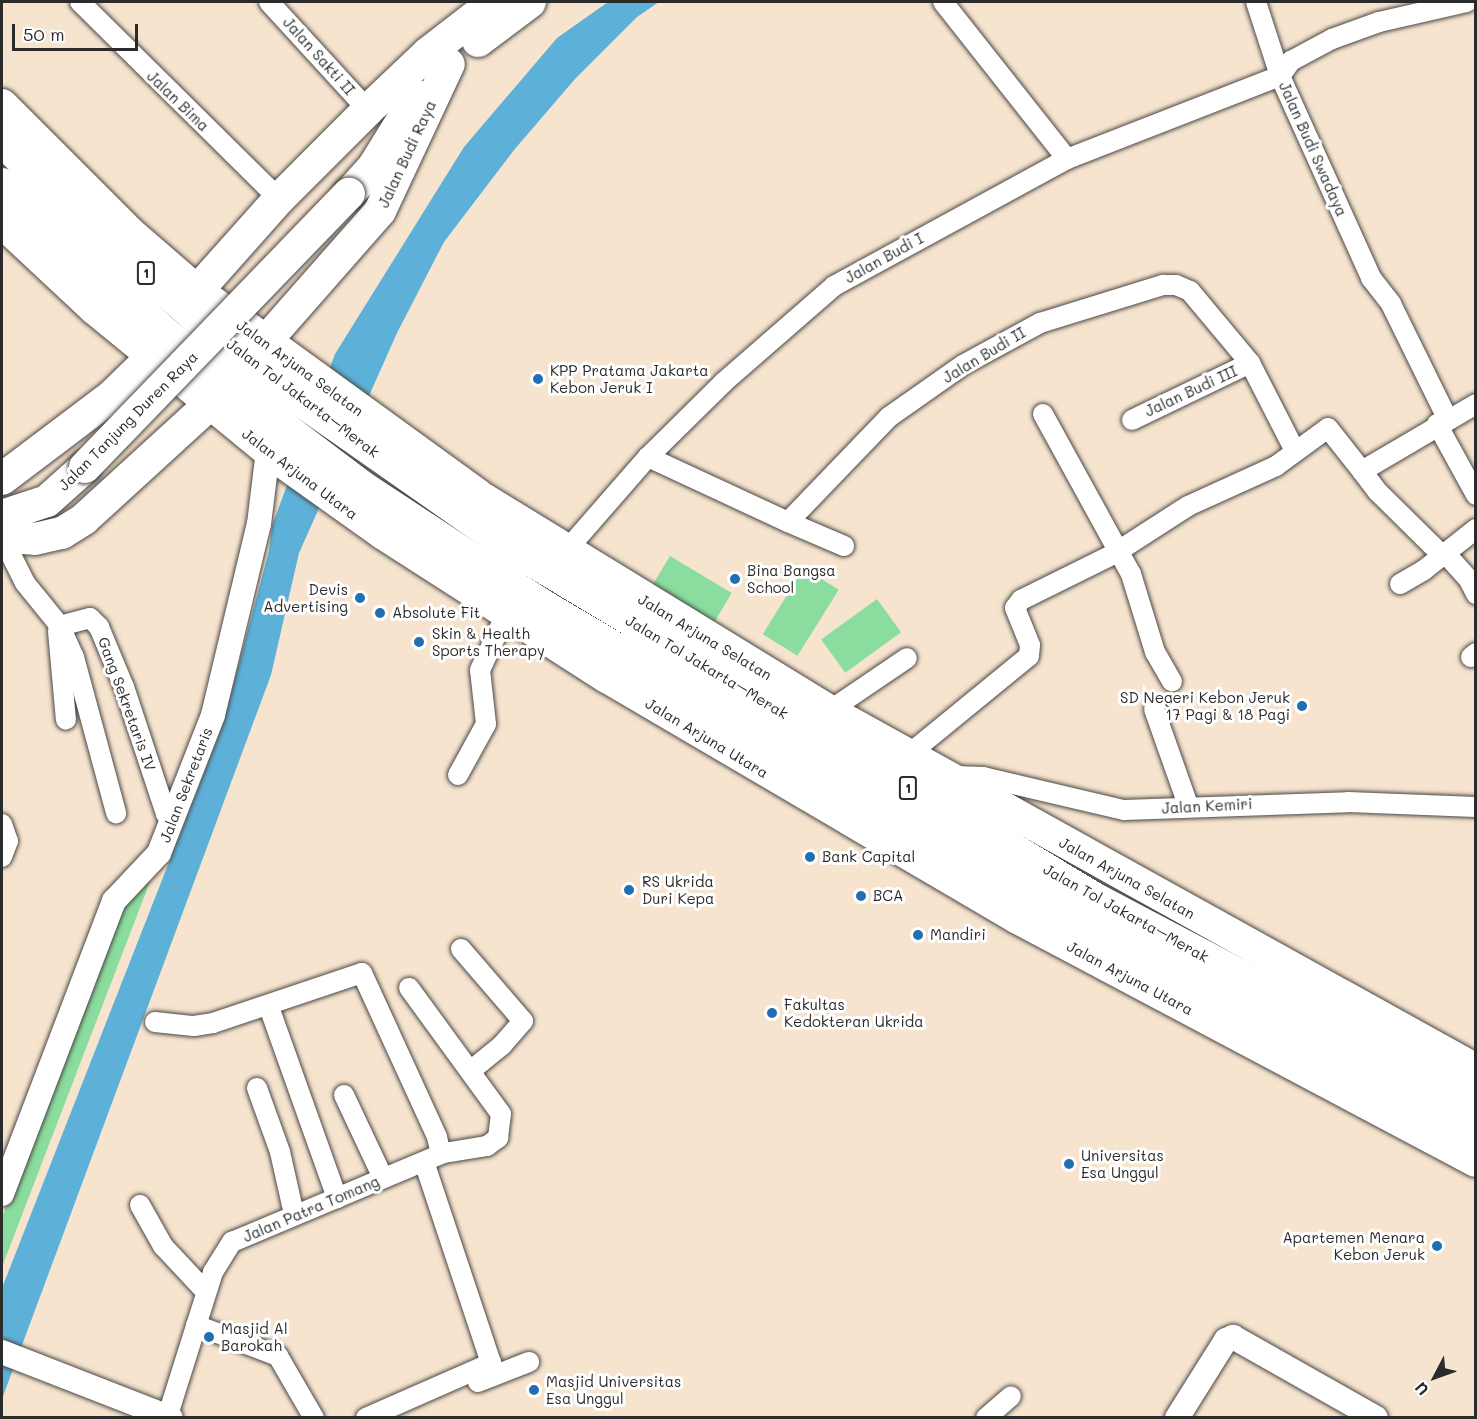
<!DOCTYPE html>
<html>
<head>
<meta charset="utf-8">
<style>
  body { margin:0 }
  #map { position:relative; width:1477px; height:1419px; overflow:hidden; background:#f7e4cf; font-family:Mali,sans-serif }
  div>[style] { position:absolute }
  .green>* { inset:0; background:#8add9e; transform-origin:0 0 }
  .water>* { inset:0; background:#5db1d9 }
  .roads { filter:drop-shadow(0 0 2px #4a4744) drop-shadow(0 0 2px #4a4744) }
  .minor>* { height:20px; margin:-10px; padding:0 10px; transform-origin:10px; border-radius:10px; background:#fff }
  .tertiary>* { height:24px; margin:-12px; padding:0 12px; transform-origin:12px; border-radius:12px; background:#fff }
  .primary>* { height:32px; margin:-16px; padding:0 16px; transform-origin:16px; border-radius:16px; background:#fff }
  .motorway>* { height:33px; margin:-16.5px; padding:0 16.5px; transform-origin:16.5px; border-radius:16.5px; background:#fff }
  .bridges { filter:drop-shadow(0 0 2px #4a4744) drop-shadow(0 0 2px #4a4744) }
  .primary-bridge>* { height:32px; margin:-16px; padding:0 16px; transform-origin:16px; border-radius:16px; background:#fff }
  .dots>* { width:16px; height:16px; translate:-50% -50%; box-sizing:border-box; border:3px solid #fff; border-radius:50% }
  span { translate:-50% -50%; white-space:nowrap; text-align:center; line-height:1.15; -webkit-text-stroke:6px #fff; paint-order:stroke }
  .shield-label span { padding:2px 4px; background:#fff; border:2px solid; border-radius:4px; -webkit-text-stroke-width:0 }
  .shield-label { font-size:14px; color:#2b2b2b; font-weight:700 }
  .street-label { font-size:15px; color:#2b2b2b }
  .poi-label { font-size:15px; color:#2b2b2b }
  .left { translate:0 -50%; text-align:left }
  .right { translate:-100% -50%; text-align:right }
  .frame { position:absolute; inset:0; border:3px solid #2b2b2b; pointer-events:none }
  .north { position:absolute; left:1405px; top:1347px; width:60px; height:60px; -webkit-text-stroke:4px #fff; paint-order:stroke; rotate:229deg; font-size:16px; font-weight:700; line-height:24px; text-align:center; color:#2b2b2b }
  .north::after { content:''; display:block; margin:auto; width:21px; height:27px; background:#2b2b2b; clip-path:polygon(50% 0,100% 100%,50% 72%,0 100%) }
  .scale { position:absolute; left:12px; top:24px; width:126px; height:27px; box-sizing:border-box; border:3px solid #2b2b2b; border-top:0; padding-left:8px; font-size:18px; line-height:21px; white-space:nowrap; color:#2b2b2b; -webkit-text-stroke:4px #fff; paint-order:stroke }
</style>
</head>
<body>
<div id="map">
  <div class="green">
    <i style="left:670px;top:556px;width:72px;height:36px;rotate:31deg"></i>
    <i style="left:804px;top:568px;width:41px;height:78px;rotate:32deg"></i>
    <i style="left:877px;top:599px;width:41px;height:69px;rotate:54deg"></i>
    <i style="clip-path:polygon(156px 866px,2px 1267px,2px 1217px,125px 900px)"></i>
  </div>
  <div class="water">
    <i style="clip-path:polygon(608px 2px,659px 2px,637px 17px,575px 79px,514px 150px,444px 242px,397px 333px,299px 553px,271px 675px,2px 1399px,2px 1288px,222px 727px,269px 551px,272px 526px,335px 354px,464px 147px,557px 38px)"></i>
  </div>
  <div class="roads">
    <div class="minor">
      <i style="left:80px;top:2px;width:280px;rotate:44.7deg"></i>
      <i style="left:269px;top:2px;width:147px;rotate:47.5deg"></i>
      <i style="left:943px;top:2px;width:200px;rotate:51.7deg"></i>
      <i style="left:1256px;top:2px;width:78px;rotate:72deg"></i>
      <i style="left:1280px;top:76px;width:222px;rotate:65.7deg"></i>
      <i style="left:1371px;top:278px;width:33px;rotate:52deg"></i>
      <i style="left:1391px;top:304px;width:129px;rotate:63.8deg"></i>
      <i style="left:1280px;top:76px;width:19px;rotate:-54deg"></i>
      <i style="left:1291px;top:61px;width:47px;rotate:-28.2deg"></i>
      <i style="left:1332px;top:39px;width:50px;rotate:-19.9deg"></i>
      <i style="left:1379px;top:22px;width:90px;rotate:-12.8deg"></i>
      <i style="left:1043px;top:414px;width:183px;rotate:61.2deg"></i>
      <i style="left:1131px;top:574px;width:82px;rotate:72.9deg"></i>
      <i style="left:1155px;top:652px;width:34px;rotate:60deg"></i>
      <i style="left:1132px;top:420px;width:131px;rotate:-25.8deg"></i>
      <i style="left:1437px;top:424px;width:81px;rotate:61.2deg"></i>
      <i style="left:648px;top:457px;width:154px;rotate:24.9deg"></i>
      <i style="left:788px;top:522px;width:146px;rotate:-46.1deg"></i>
      <i style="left:889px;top:417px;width:90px;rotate:-35.1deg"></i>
      <i style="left:963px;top:365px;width:88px;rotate:-28.6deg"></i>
      <i style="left:1040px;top:323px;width:129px;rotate:-17.2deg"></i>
      <i style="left:1163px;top:285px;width:13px"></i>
      <i style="left:1176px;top:285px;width:15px;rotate:23deg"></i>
      <i style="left:1190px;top:291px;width:94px;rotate:50.2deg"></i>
      <i style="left:1250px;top:363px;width:99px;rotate:62.9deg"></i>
      <i style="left:1362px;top:471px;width:26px;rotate:53deg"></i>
      <i style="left:1378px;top:492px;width:91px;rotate:44.6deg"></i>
      <i style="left:788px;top:522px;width:61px;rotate:23.2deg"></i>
      <i style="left:2px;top:537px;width:51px;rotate:63.4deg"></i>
      <i style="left:25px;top:583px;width:55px;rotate:50.9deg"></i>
      <i style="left:60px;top:626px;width:34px;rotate:66deg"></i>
      <i style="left:74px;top:657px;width:162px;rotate:74.9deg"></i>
      <i style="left:565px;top:552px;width:126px;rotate:-48.9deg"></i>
      <i style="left:648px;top:457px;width:107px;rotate:-44.6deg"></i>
      <i style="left:724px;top:382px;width:146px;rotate:-41.1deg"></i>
      <i style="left:834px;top:286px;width:265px;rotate:-28.6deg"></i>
      <i style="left:1067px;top:159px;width:229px;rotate:-21.3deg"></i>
      <i style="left:1445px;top:553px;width:36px;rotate:48deg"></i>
      <i style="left:1469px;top:580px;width:16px;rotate:63deg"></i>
      <i style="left:1400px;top:584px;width:28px;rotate:-30deg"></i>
      <i style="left:1424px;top:570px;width:66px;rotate:-38.3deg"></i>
      <i style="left:60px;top:626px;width:31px;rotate:-15deg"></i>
      <i style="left:90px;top:618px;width:13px;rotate:45deg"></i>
      <i style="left:99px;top:627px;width:65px;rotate:67.4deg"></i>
      <i style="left:124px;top:687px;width:134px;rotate:71.7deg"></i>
      <i style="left:166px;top:814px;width:9px;rotate:27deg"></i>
      <i style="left:58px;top:631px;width:89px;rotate:84.9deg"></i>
      <i style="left:1471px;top:657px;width:6px;rotate:-39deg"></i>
      <i style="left:1154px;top:709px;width:102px;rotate:70.5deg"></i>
      <i style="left:829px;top:711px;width:94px;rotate:-34.2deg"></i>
      <i style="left:908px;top:755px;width:156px;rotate:-39.3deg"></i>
      <i style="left:1029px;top:656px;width:11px;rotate:-85deg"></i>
      <i style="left:1030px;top:645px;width:40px;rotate:-112deg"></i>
      <i style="left:1015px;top:608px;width:10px;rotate:-53deg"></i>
      <i style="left:1021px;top:600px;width:102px;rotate:-26.3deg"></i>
      <i style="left:1112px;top:555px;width:90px;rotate:-32.8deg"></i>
      <i style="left:1188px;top:506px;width:97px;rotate:-24.4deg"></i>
      <i style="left:1276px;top:466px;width:64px;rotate:-36.2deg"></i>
      <i style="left:1328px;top:428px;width:55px;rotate:51.7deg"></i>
      <i style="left:1362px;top:471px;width:132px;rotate:-30.4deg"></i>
      <i style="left:458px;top:775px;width:58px;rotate:-61.2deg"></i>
      <i style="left:486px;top:724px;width:54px;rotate:-96.3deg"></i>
      <i style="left:480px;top:670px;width:64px;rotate:-65deg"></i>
      <i style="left:954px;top:776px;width:29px;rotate:2deg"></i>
      <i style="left:983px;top:777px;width:145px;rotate:13.2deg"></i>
      <i style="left:1124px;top:810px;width:224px;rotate:-2deg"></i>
      <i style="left:1348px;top:802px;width:128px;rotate:2.2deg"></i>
      <i style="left:2px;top:824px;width:18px;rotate:71deg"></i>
      <i style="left:8px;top:841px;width:17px;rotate:111deg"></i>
      <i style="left:461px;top:949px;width:95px;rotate:49.3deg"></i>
      <i style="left:523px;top:1021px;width:33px;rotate:131deg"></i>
      <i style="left:501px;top:1046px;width:38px;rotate:141deg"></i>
      <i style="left:269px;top:1007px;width:203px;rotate:70.4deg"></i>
      <i style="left:155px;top:1022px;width:39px;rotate:6deg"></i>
      <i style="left:194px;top:1026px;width:19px;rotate:-9deg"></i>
      <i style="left:213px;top:1023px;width:157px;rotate:-18.6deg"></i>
      <i style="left:362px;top:973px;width:180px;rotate:65.4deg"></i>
      <i style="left:437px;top:1137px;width:17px;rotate:77deg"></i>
      <i style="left:257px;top:1088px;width:68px;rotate:70.2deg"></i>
      <i style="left:280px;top:1152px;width:64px;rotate:77.3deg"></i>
      <i style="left:344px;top:1095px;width:92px;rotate:64.8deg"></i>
      <i style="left:140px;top:1205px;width:47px;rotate:60.7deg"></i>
      <i style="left:163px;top:1246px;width:63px;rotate:46.9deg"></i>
      <i style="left:196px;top:1325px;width:88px;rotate:20.7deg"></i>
      <i style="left:278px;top:1356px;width:72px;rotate:59.9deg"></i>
      <i style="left:478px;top:1382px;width:55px;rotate:-21.4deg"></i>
      <i style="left:167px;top:1418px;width:153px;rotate:-72.5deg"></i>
      <i style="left:213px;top:1272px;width:36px;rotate:-58deg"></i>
      <i style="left:232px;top:1242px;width:230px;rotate:-22.8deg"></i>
      <i style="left:444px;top:1153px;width:44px;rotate:-9.2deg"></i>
      <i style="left:487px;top:1146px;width:14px;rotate:-36deg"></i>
      <i style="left:498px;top:1138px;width:24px;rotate:-83deg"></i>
      <i style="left:501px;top:1114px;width:156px;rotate:-126.1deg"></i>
      <i style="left:366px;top:1418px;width:137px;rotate:-23.7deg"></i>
      <i style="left:491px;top:1363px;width:212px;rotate:-108.4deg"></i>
      <i style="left:986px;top:1418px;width:33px;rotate:-41deg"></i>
    </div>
    <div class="tertiary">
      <i style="left:2px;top:1194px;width:314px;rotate:-69.1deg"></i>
      <i style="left:114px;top:901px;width:66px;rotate:-46.8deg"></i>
      <i style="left:159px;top:853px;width:148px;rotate:-68.6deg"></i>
      <i style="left:213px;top:715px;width:196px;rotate:-76.5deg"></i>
      <i style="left:259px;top:524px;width:74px;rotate:-83deg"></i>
      <i style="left:2px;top:1352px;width:181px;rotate:21.3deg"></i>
      <i style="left:1177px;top:1418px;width:92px;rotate:-57.9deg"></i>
      <i style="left:1226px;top:1340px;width:8px;rotate:-23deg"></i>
      <i style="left:1233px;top:1337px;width:164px;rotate:29.5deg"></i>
    </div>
    <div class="primary">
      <i style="left:478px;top:41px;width:65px;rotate:-36.9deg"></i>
      <i style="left:2px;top:105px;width:181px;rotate:45deg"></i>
      <i style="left:130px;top:233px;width:89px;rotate:40.9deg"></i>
      <i style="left:197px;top:291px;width:356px;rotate:36deg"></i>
      <i style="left:485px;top:500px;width:404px;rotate:31.5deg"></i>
      <i style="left:829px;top:711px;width:740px;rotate:29.02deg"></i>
      <i style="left:349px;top:194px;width:38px;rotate:-48deg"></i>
      <i style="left:374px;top:166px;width:82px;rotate:-58.4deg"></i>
      <i style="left:2px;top:222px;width:126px;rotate:43.1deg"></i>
      <i style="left:94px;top:308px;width:237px;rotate:39.3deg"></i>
      <i style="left:277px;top:458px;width:131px;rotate:35.4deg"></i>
      <i style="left:384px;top:534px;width:265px;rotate:32.7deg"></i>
      <i style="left:607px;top:677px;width:476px;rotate:30.4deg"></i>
      <i style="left:1018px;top:918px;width:518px;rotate:27.95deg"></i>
      <i style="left:197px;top:291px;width:123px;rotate:-48.3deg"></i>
      <i style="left:279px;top:199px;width:126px;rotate:-45deg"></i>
      <i style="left:368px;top:110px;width:81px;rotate:-43.5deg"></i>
      <i style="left:427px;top:54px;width:85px;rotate:-37.8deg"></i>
      <i style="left:265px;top:342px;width:174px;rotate:-48.7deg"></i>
      <i style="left:380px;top:211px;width:162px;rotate:-64.9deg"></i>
      <i style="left:2px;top:479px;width:139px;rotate:-37.1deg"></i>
      <i style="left:113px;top:395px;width:54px;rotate:-44.3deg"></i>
      <i style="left:2px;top:516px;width:47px;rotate:-18.4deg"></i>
      <i style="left:47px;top:501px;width:51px;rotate:-41.8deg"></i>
      <i style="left:2px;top:537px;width:33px;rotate:3deg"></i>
      <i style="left:35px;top:539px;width:28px;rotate:-13deg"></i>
      <i style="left:62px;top:533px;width:26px;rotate:-32deg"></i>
      <i style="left:84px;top:519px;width:169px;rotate:-42.4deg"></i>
    </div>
    <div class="motorway">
      <i style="left:2px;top:140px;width:130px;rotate:43.8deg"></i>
      <i style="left:96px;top:230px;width:139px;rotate:40.9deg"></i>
      <i style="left:201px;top:321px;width:124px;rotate:38.4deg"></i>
      <i style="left:298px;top:398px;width:260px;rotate:35deg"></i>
      <i style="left:511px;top:547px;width:680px;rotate:31.09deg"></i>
      <i style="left:1093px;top:898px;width:433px;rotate:27.8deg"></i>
      <i style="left:2px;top:184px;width:220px;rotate:42.6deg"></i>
      <i style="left:164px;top:333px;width:153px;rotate:38.4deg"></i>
      <i style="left:284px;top:428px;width:98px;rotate:37.1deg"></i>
      <i style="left:362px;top:487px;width:217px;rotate:33.3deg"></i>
      <i style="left:543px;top:606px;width:574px;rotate:30.45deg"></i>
      <i style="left:1038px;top:897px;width:497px;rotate:28.1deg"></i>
    </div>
  </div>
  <div class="bridges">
    <div class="primary-bridge">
      <i style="left:85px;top:467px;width:380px;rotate:-46deg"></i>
    </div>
  </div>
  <div class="dots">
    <i style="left:538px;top:379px;background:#1f6fb2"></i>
    <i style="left:735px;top:579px;background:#1f6fb2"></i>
    <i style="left:360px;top:598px;background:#1f6fb2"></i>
    <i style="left:380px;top:613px;background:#1f6fb2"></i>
    <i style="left:419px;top:642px;background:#1f6fb2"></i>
    <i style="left:1302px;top:706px;background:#1f6fb2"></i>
    <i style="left:810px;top:857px;background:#1f6fb2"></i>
    <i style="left:629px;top:890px;background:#1f6fb2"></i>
    <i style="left:861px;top:896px;background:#1f6fb2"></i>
    <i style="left:918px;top:935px;background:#1f6fb2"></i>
    <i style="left:772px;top:1013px;background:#1f6fb2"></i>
    <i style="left:1069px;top:1164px;background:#1f6fb2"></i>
    <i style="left:1437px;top:1246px;background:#1f6fb2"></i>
    <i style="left:209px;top:1337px;background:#1f6fb2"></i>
    <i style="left:534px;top:1390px;background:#1f6fb2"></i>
  </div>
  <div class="shield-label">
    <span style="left:146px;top:273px">1</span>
    <span style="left:908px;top:788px">1</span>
  </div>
  <div class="street-label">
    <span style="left:319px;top:56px;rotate:48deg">Jalan Sakti II</span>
    <span style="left:178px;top:101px;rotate:44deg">Jalan Bima</span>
    <span style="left:1313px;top:149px;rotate:66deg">Jalan Budi Swadaya</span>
    <span style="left:407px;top:154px;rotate:-65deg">Jalan Budi Raya</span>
    <span style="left:884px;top:258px;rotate:-29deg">Jalan Budi I</span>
    <span style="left:984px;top:355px;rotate:-31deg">Jalan Budi II</span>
    <span style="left:300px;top:368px;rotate:36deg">Jalan Arjuna Selatan</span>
    <span style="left:1191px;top:391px;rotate:-25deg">Jalan Budi III</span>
    <span style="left:303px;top:398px;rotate:37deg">Jalan Tol Jakarta–Merak</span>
    <span style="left:128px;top:421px;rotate:-45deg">Jalan Tanjung Duren Raya</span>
    <span style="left:300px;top:474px;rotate:37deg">Jalan Arjuna Utara</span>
    <span style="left:705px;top:637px;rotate:31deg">Jalan Arjuna Selatan</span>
    <span style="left:707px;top:667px;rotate:31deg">Jalan Tol Jakarta–Merak</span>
    <span style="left:127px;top:704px;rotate:70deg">Gang Sekretaris IV</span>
    <span style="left:707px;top:738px;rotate:31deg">Jalan Arjuna Utara</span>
    <span style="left:186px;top:785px;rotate:-69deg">Jalan Sekretaris</span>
    <span style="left:1207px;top:806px;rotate:-3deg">Jalan Kemiri</span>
    <span style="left:1127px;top:878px;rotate:29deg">Jalan Arjuna Selatan</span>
    <span style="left:1126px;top:913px;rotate:29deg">Jalan Tol Jakarta–Merak</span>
    <span style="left:1130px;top:978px;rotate:28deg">Jalan Arjuna Utara</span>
    <span style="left:311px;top:1209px;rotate:-23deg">Jalan Patra Tomang</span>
  </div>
  <div class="poi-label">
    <span class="left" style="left:550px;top:379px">KPP Pratama Jakarta<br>Kebon Jeruk I</span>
    <span class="left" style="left:747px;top:579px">Bina Bangsa<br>School</span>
    <span class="right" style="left:348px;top:598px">Devis<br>Advertising</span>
    <span class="left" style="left:392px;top:613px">Absolute Fit</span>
    <span class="left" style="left:432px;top:642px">Skin &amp; Health<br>Sports Therapy</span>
    <span class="right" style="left:1290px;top:706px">SD Negeri Kebon Jeruk<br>17 Pagi &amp; 18 Pagi</span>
    <span class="left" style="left:822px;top:857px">Bank Capital</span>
    <span class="left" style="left:642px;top:890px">RS Ukrida<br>Duri Kepa</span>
    <span class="left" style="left:873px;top:896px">BCA</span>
    <span class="left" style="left:930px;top:935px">Mandiri</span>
    <span class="left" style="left:784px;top:1013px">Fakultas<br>Kedokteran Ukrida</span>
    <span class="left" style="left:1081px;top:1164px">Universitas<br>Esa Unggul</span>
    <span class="right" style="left:1425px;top:1246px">Apartemen Menara<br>Kebon Jeruk</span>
    <span class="left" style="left:221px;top:1337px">Masjid Al<br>Barokah</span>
    <span class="left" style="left:546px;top:1390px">Masjid Universitas<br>Esa Unggul</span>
  </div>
  <div class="frame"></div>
  <div class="north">U</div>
  <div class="scale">50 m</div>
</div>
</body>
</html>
